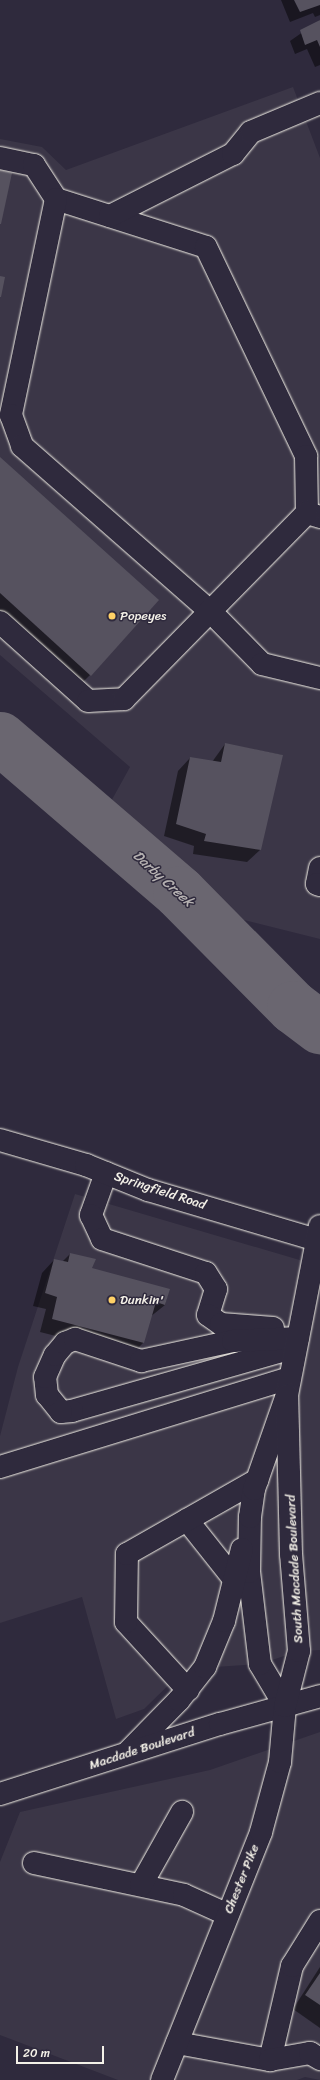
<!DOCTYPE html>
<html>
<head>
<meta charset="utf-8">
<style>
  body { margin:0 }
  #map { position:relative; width:320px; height:2080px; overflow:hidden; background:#2f2a3d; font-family:Sriracha,sans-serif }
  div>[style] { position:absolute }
  .built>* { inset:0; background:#3b3647 }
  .shadow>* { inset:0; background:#0007 }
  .river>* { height:53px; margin:-26.5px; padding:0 26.5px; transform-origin:26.5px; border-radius:26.5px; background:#6a6670 }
  .building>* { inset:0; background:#56525f }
  .roads { filter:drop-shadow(0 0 1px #f4f1e8) drop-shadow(0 0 1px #f4f1e8) }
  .minor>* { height:22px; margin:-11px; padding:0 11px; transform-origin:11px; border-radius:11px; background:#2f2a3d }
  .major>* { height:22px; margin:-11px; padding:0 11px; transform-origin:11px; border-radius:11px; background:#2f2a3d }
  .dots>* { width:11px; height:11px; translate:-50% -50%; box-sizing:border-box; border:2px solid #2f2a3d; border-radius:50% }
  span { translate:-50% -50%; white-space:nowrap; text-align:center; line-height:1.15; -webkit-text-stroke:3px #2f2a3d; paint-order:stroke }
  .poi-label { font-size:13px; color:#f4f1e8 }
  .left { translate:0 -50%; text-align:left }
  .street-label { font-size:13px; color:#f4f1e8 }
  .water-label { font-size:14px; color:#b6b2b2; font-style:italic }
  .scale { position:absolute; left:16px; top:2046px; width:88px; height:18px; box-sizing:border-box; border:2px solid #f4f1e8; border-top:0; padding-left:5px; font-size:12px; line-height:14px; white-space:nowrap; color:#f4f1e8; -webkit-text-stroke:3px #2f2a3d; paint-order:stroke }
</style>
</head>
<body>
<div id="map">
  <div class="built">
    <i style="clip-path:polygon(293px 87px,320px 158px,320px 939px,236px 918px,109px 805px,130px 767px,0 655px,0 139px,42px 147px,66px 170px)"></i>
    <i style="clip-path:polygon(75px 1194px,320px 1266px,320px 1650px,299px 1651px,260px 1664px,185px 1669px,144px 1709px,116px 1719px,82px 1597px,0 1623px,0 1436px,18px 1367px)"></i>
    <i style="clip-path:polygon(320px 1732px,320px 2080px,305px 2077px,297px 2080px,118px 2080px,0 2035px,0 1862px,20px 1812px,210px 1770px)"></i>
  </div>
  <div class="shadow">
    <i style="clip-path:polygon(281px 0,320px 0,320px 15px,315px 17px,313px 13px,290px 22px)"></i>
    <i style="clip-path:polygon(320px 20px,320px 65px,315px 67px,307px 49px,295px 54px,290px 41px)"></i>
    <i style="clip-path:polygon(0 459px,90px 675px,78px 687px,0 616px)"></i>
    <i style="clip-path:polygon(225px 744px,282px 755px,260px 850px,247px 862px,193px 854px,194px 846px,164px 836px,178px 771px,190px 758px,212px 762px)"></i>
    <i style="clip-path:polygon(70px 1254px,90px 1269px,169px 1290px,165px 1305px,150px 1317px,143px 1343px,131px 1355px,40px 1332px,46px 1309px,33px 1306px,42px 1273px,54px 1260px,62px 1262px)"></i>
    <i style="clip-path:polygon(320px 1967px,320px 2028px,293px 2009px)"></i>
  </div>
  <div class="river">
    <i style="left:0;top:738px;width:236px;rotate:40.7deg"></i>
    <i style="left:179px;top:892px;width:162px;rotate:45.3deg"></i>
    <i style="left:293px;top:1007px;width:34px;rotate:37deg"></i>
  </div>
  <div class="building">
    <i style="clip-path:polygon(294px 0,320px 0,320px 5px,300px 12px)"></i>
    <i style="clip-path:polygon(320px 20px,320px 47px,317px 40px,305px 45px,300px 30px)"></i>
    <i style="clip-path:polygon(0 170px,12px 173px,1px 224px,0 224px)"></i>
    <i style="clip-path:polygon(0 276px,5px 277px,1px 297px,0 297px)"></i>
    <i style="clip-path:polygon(0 457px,159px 600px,91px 676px,0 593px)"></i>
    <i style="clip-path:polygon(225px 743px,283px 755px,261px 850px,204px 841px,206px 834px,176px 824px,190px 757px,221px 762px)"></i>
    <i style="clip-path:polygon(70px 1253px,96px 1259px,92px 1268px,170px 1289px,165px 1305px,156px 1302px,144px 1343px,52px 1319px,57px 1297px,45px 1293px,54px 1259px,68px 1262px)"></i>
    <i style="clip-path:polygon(320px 1973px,320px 2005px,305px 1995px)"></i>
  </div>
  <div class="roads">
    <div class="minor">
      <i style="left:0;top:158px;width:35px;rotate:12deg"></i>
      <i style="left:34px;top:165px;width:40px;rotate:57.1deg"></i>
      <i style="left:56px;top:199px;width:157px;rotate:17.7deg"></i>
      <i style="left:206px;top:247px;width:232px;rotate:64.4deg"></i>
      <i style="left:306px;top:456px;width:57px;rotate:89deg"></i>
      <i style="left:307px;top:513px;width:14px;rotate:17deg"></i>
      <i style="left:56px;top:199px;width:221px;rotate:101.8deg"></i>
      <i style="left:11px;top:415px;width:33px;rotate:70deg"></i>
      <i style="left:22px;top:446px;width:250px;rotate:41.3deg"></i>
      <i style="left:210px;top:611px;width:74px;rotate:45.5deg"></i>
      <i style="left:262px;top:664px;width:60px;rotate:13.6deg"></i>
      <i style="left:110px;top:216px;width:138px;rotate:-26.8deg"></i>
      <i style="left:233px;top:154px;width:28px;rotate:-51deg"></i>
      <i style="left:251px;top:132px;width:75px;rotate:-22.8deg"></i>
      <i style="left:0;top:622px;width:118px;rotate:41.9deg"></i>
      <i style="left:88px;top:701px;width:36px;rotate:-3deg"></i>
      <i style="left:124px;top:699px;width:261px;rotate:-45.5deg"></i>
      <i style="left:320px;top:868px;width:16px;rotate:101deg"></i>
      <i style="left:317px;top:884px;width:3px;rotate:18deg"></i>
      <i style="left:106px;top:1173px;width:45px;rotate:109.7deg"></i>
      <i style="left:91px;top:1215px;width:26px;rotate:65deg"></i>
      <i style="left:102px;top:1239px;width:109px;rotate:18.1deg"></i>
      <i style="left:206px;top:1273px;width:19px;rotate:58deg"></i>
      <i style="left:216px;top:1289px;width:27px;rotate:107deg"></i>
      <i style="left:208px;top:1315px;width:16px;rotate:35deg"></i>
      <i style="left:221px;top:1324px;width:52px;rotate:4.4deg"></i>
      <i style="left:296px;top:1347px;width:233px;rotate:164.1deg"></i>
      <i style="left:72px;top:1411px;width:11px;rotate:175deg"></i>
      <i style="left:61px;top:1412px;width:22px;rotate:-129deg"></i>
      <i style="left:47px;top:1395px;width:18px;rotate:-96deg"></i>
      <i style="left:45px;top:1377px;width:24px;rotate:-66deg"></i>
      <i style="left:55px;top:1355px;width:16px;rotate:-50deg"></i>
      <i style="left:65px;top:1343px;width:11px;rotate:-22deg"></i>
      <i style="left:75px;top:1339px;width:70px;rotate:18.4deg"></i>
      <i style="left:141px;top:1361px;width:94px;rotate:-12.3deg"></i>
      <i style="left:233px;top:1341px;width:65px;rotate:-2.6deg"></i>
      <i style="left:0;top:1467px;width:303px;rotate:-17.1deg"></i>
      <i style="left:187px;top:1520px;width:75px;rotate:51.5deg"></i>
      <i style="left:188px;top:1690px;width:92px;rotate:-132.4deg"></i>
      <i style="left:126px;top:1622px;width:68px;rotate:-89.2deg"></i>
      <i style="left:127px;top:1554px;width:150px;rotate:-29.6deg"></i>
      <i style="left:34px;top:1863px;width:153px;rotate:12deg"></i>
      <i style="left:184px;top:1895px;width:48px;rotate:24.4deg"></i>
      <i style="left:141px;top:1885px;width:84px;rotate:-60.7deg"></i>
      <i style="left:177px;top:2043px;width:95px;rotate:10.4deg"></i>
      <i style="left:270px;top:2060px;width:97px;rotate:-76.8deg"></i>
      <i style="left:292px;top:1966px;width:53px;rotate:-58.1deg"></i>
      <i style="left:270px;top:2060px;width:41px;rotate:-9.9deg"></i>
      <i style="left:310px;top:2053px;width:12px;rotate:31deg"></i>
    </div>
    <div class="major">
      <i style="left:0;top:1140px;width:90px;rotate:16.2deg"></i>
      <i style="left:86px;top:1165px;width:67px;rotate:22deg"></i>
      <i style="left:148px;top:1190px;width:176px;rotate:16.5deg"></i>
      <i style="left:285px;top:1706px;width:49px;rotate:-120.8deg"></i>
      <i style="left:260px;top:1664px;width:93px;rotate:-96.8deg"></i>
      <i style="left:249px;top:1572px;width:55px;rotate:-89deg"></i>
      <i style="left:250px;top:1517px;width:28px;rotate:-82deg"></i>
      <i style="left:254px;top:1489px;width:100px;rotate:-70.7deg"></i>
      <i style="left:287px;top:1395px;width:172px;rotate:-79deg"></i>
      <i style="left:129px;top:1751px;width:71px;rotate:-45.6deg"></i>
      <i style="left:179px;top:1700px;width:42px;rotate:-51.8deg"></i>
      <i style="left:205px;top:1667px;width:50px;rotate:-67.6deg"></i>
      <i style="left:224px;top:1621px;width:74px;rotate:-76deg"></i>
      <i style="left:0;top:1794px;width:231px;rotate:-17.7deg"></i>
      <i style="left:220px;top:1724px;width:104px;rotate:-15.6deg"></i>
      <i style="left:162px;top:2080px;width:267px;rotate:-68.2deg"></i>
      <i style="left:261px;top:1832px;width:73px;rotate:-74.8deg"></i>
      <i style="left:280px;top:1762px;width:56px;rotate:-84.9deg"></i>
      <i style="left:285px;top:1706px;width:57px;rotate:-75.7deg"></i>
      <i style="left:299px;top:1651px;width:97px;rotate:-94.7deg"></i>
      <i style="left:291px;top:1554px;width:159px;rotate:-91.4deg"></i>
    </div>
  </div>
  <div class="dots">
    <i style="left:112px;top:616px;background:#ffd166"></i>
    <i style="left:112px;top:1300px;background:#ffd166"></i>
  </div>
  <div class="poi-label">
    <span class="left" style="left:120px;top:616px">Popeyes</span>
    <span class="left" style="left:120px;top:1300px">Dunkin'</span>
  </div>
  <div class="street-label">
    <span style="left:160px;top:1191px;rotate:18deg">Springfield Road</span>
    <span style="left:295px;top:1569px;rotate:-93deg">South Macdade Boulevard</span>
    <span style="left:142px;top:1749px;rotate:-18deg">Macdade Boulevard</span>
    <span style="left:242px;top:1879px;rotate:-68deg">Chester Pike</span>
  </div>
  <div class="water-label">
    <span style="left:163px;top:879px;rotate:42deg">Darby Creek</span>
  </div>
  <div class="scale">20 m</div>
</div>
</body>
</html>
